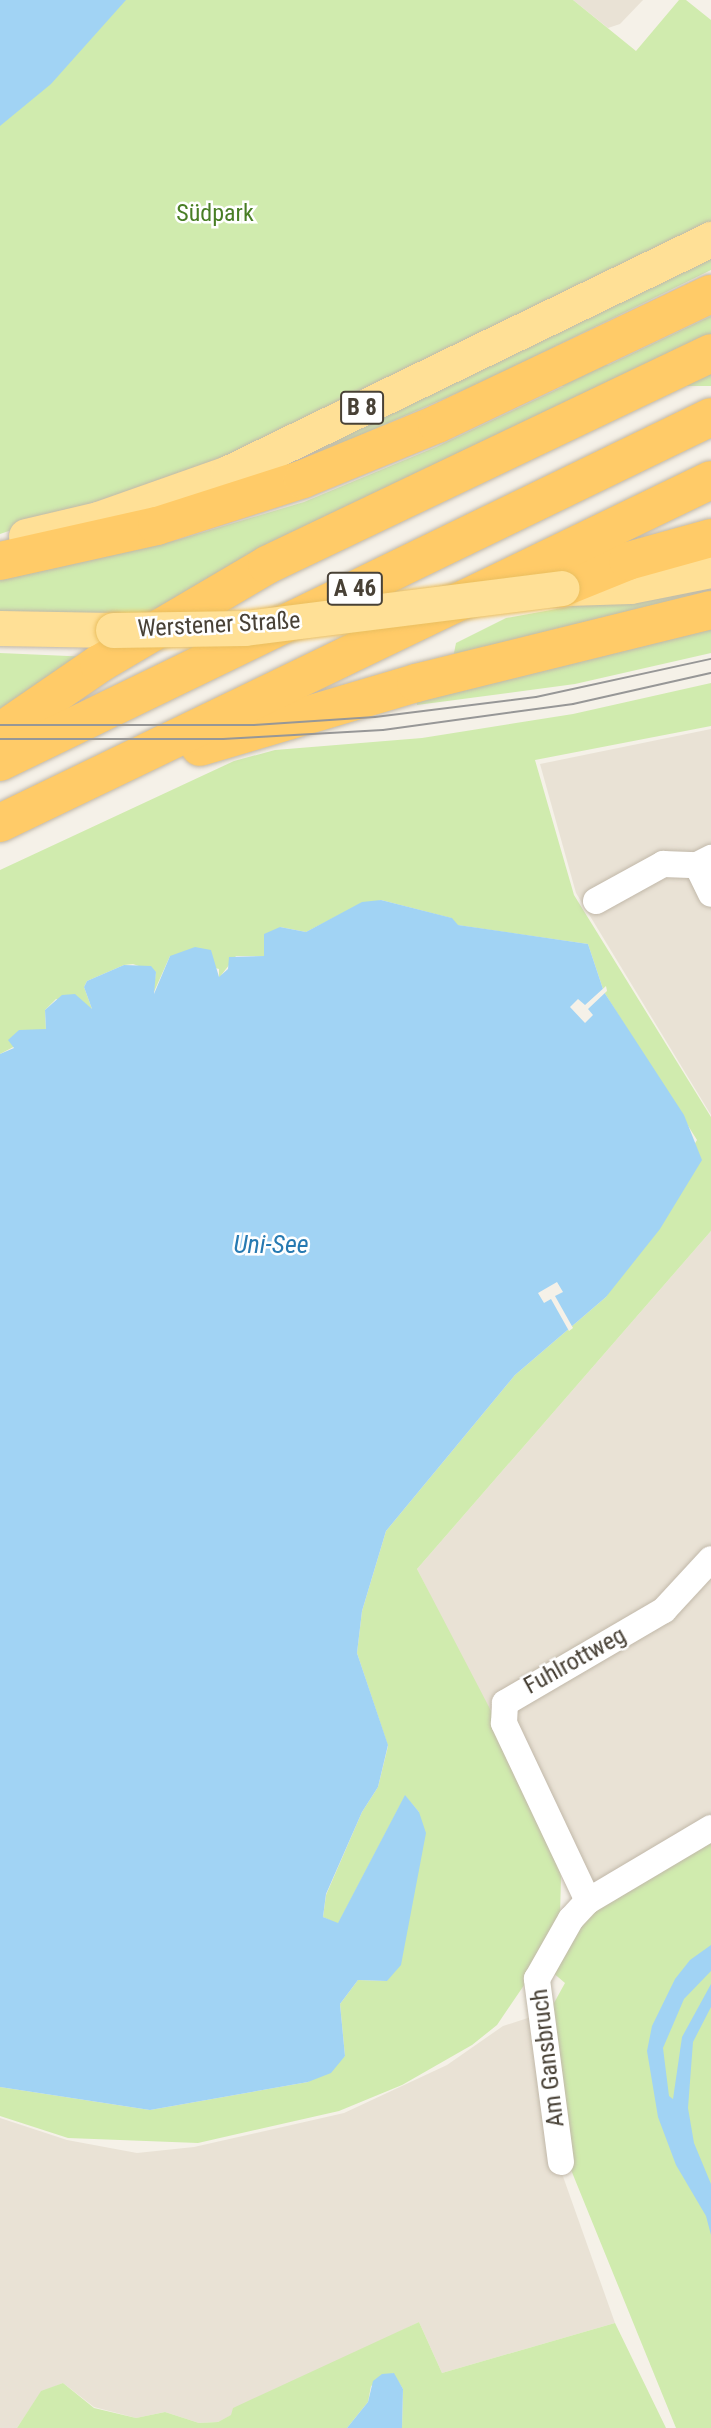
<!DOCTYPE html>
<html>
<head>
<meta charset="utf-8">
<style>
  body { margin:0 }
  #map { position:relative; width:711px; height:2428px; overflow:hidden; background:#f5f1e8; font-family:"Roboto Condensed",sans-serif }
  div>[style] { position:absolute }
  .residential>* { inset:0; background:#e9e2d5 }
  .green>* { inset:0; background:#d0ebae; transform-origin:0 0 }
  .water>* { inset:0; background:#a1d3f4 }
  .pier>* { inset:0; background:#f5f1e8 }
  .roads { filter:drop-shadow(0 0 2px #c1b8a9) drop-shadow(0 0 2px #c1b8a9) }
  .minor>* { height:26px; margin:-13px; padding:0 13px; transform-origin:13px; border-radius:13px; background:#fff }
  .major>* { height:35px; margin:-17.5px; padding:0 17.5px; transform-origin:17.5px; border-radius:17.5px; background:#ffe096 }
  .highway>* { height:38px; margin:-19px; padding:0 19px; transform-origin:19px; border-radius:19px; background:#ffcb68 }
  .tram>* { height:2px; margin:-1px; padding:0 1px; transform-origin:1px; border-radius:1px; background:#979797 }
  .bridges { filter:drop-shadow(0 0 2px #ebbf60) drop-shadow(0 0 2px #ebbf60) }
  .major-bridge>* { height:35px; margin:-17.5px; padding:0 17.5px; transform-origin:17.5px; border-radius:17.5px; background:#ffe096 }
  span { translate:-50% -50%; white-space:nowrap; text-align:center; line-height:1.15; -webkit-text-stroke:5px #fff; paint-order:stroke }
  .shield-label span { padding:2px 5px; background:#fff; border:2px solid; border-radius:5px; -webkit-text-stroke-width:0 }
  .shield-label { font-size:23px; color:#484136; font-weight:700 }
  .park-label { font-size:24px; color:#487e25 }
  .street-label { font-size:24px; color:#484136 }
  .water-label { font-size:26px; color:#277ab2; font-style:italic }
</style>
</head>
<body>
<div id="map">
  <div class="residential">
    <i style="clip-path:polygon(573px 0,643px 0,620px 24px,608px 28px)"></i>
    <i style="clip-path:polygon(711px 729px,711px 1115px,576px 893px,540px 764px)"></i>
    <i style="clip-path:polygon(711px 1231px,711px 1826px,601px 1891px,583px 1879px,504px 1723px,484px 1703px,417px 1569px)"></i>
    <i style="clip-path:polygon(540px 2014px,560px 2168px,615px 2323px,442px 2373px,419px 2322px,218px 2422px,199px 2423px,165px 2412px,136px 2418px,94px 2407px,63px 2383px,41px 2392px,17px 2428px,0 2428px,0 2118px,67px 2140px,137px 2153px,194px 2147px,344px 2113px,447px 2065px,503px 2026px)"></i>
  </div>
  <div class="green">
    <i style="clip-path:polygon(0 0,573px 0,636px 51px,679px 0,686px 0,711px 20px,711px 228px,286px 438px,0 534px)"></i>
    <i style="clip-path:polygon(711px 253px,711px 270px,485px 381px,317px 454px,310px 451px)"></i>
    <i style="clip-path:polygon(711px 316px,711px 338px,151px 615px,0 615px,0 575px,177px 540px,304px 502px,436px 447px)"></i>
    <i style="left:711px;top:365px;width:21px;height:441px;rotate:90deg"></i>
    <i style="clip-path:polygon(711px 581px,711px 600px,456px 656px,454px 653px,456px 643px,506px 618px)"></i>
    <i style="clip-path:polygon(711px 619px,711px 653px,575px 684px,417px 705px,416px 696px)"></i>
    <i style="clip-path:polygon(0 653px,91px 657px,0 719px)"></i>
    <i style="clip-path:polygon(711px 683px,711px 726px,535px 760px,574px 895px,711px 1117px,711px 1231px,417px 1569px,501px 1730px,555px 1843px,561px 1877px,560px 1916px,533px 1972px,497px 2025px,472px 2045px,402px 2085px,339px 2111px,198px 2143px,68px 2138px,0 2116px,0 2087px,150px 2110px,308px 2082px,345px 2056px,340px 2004px,358px 1980px,387px 1981px,419px 1812px,405px 1796px,338px 1924px,323px 1917px,326px 1895px,362px 1812px,378px 1787px,388px 1746px,357px 1653px,362px 1611px,386px 1531px,515px 1375px,606px 1297px,697px 1140px,604px 992px,588px 944px,457px 925px,451px 918px,381px 900px,343px 913px,306px 932px,280px 927px,264px 956px,236px 956px,219px 978px,219px 969px,170px 956px,153px 994px,156px 972px,133px 964px,124px 965px,87px 981px,84px 987px,92px 1009px,56px 999px,45px 1010px,46px 1030px,0 1054px,0 870px,234px 761px,275px 750px,422px 738px,573px 714px)"></i>
    <i style="clip-path:polygon(711px 1833px,711px 2428px,676px 2428px,567px 2160px,549px 2012px,565px 1983px,551px 1971px,591px 1908px)"></i>
    <i style="clip-path:polygon(419px 2322px,442px 2373px,615px 2323px,666px 2428px,402px 2428px,403px 2389px,393px 2373px,371px 2386px,368px 2402px,347px 2428px,17px 2428px,41px 2391px,63px 2383px,94px 2408px,136px 2418px,165px 2412px,199px 2423px,218px 2422px,231px 2415px,233px 2408px)"></i>
  </div>
  <div class="water">
    <i style="clip-path:polygon(0 0,126px 0,51px 84px,0 126px)"></i>
    <i style="clip-path:polygon(381px 900px,452px 918px,458px 925px,588px 944px,604px 992px,684px 1115px,702px 1160px,660px 1229px,606px 1297px,515px 1375px,386px 1531px,362px 1611px,357px 1653px,388px 1745px,378px 1787px,362px 1812px,326px 1894px,323px 1917px,338px 1923px,405px 1795px,419px 1812px,426px 1833px,401px 1965px,387px 1981px,358px 1980px,340px 2004px,345px 2056px,331px 2073px,308px 2082px,150px 2110px,0 2087px,0 1054px,14px 1048px,8px 1040px,19px 1030px,46px 1029px,45px 1010px,62px 995px,75px 994px,92px 1009px,84px 987px,87px 981px,124px 965px,151px 966px,156px 972px,154px 994px,170px 956px,195px 947px,211px 950px,219px 977px,228px 969px,229px 957px,264px 956px,264px 934px,280px 927px,306px 932px,362px 902px)"></i>
    <i style="clip-path:polygon(711px 1945px,711px 1971px,684px 1999px,663px 2048px,669px 2096px,673px 2099px,682px 2037px,711px 1984px,711px 2007px,693px 2042px,688px 2108px,694px 2143px,711px 2184px,711px 2235px,706px 2216px,676px 2165px,658px 2117px,647px 2051px,652px 2026px,675px 1979px,690px 1960px)"></i>
    <i style="clip-path:polygon(394px 2373px,403px 2389px,402px 2428px,347px 2428px,368px 2402px,373px 2381px,382px 2374px)"></i>
  </div>
  <div class="pier">
    <i style="clip-path:polygon(606px 986px,607px 991px,588px 1009px,593px 1015px,585px 1023px,570px 1007px,578px 999px,585px 1005px)"></i>
    <i style="clip-path:polygon(557px 1282px,563px 1292px,555px 1296px,573px 1328px,569px 1331px,551px 1299px,544px 1303px,538px 1293px)"></i>
  </div>
  <div class="roads">
    <div class="minor">
      <i style="left:697px;top:865px;width:32px;rotate:64deg"></i>
      <i style="left:596px;top:901px;width:77px;rotate:-28.9deg"></i>
      <i style="left:663px;top:864px;width:34px;rotate:2deg"></i>
      <i style="left:697px;top:865px;width:16px;rotate:-27deg"></i>
      <i style="left:588px;top:1901px;width:197px;rotate:-115.3deg"></i>
      <i style="left:504px;top:1723px;width:20px;rotate:-87deg"></i>
      <i style="left:505px;top:1703px;width:184px;rotate:-30.3deg"></i>
      <i style="left:664px;top:1610px;width:69px;rotate:-47.3deg"></i>
      <i style="left:561px;top:2162px;width:185px;rotate:-97.5deg"></i>
      <i style="left:537px;top:1979px;width:69px;rotate:-60.5deg"></i>
      <i style="left:571px;top:1919px;width:25px;rotate:-47deg"></i>
      <i style="left:588px;top:1901px;width:143px;rotate:-30.7deg"></i>
    </div>
    <div class="major">
      <i style="left:26px;top:536px;width:74px;rotate:-13.3deg"></i>
      <i style="left:98px;top:519px;width:138px;rotate:-19.5deg"></i>
      <i style="left:228px;top:473px;width:537px;rotate:-25.85deg"></i>
      <i style="left:568px;top:588px;width:62px;rotate:-1.8deg"></i>
      <i style="left:630px;top:586px;width:83px;rotate:-11.2deg"></i>
      <i style="left:0;top:628px;width:113px;rotate:1deg"></i>
    </div>
    <div class="highway">
      <i style="left:0;top:561px;width:161px;rotate:-12.6deg"></i>
      <i style="left:157px;top:526px;width:153px;rotate:-17.8deg"></i>
      <i style="left:303px;top:479px;width:145px;rotate:-22.3deg"></i>
      <i style="left:437px;top:424px;width:303px;rotate:-25.4deg"></i>
      <i style="left:561px;top:588px;width:72px;rotate:-21.9deg"></i>
      <i style="left:628px;top:561px;width:86px;rotate:-15.5deg"></i>
      <i style="left:0;top:732px;width:120px;rotate:-34.5deg"></i>
      <i style="left:99px;top:664px;width:195px;rotate:-30.5deg"></i>
      <i style="left:267px;top:565px;width:492px;rotate:-25.5deg"></i>
      <i style="left:200px;top:747px;width:225px;rotate:-16.5deg"></i>
      <i style="left:416px;top:683px;width:304px;rotate:-13.9deg"></i>
      <i style="left:0;top:762px;width:790px;rotate:-25.88deg"></i>
      <i style="left:0;top:823px;width:789px;rotate:-25.75deg"></i>
    </div>
  </div>
  <div class="tram">
    <i style="left:0;top:725px;width:254px"></i>
    <i style="left:254px;top:725px;width:121px;rotate:-3.8deg"></i>
    <i style="left:375px;top:717px;width:162px;rotate:-7.1deg"></i>
    <i style="left:536px;top:697px;width:179px;rotate:-12.3deg"></i>
    <i style="left:0;top:739px;width:223px"></i>
    <i style="left:223px;top:739px;width:160px;rotate:-3.2deg"></i>
    <i style="left:383px;top:730px;width:192px;rotate:-7.8deg"></i>
    <i style="left:573px;top:704px;width:141px;rotate:-12.7deg"></i>
  </div>
  <div class="bridges">
    <div class="major-bridge">
      <i style="left:113px;top:630px;width:132px;rotate:-0.9deg"></i>
      <i style="left:245px;top:628px;width:319px;rotate:-7.2deg"></i>
    </div>
  </div>
  <div class="shield-label">
    <span style="left:362px;top:408px">B 8</span>
    <span style="left:355px;top:589px">A 46</span>
  </div>
  <div class="park-label">
    <span style="left:215px;top:214px">Südpark</span>
  </div>
  <div class="street-label">
    <span style="left:219px;top:625px;rotate:-3deg">Werstener Straße</span>
    <span style="left:575px;top:1661px;rotate:-29deg">Fuhlrottweg</span>
    <span style="left:548px;top:2058px;rotate:-97deg">Am Gansbruch</span>
  </div>
  <div class="water-label">
    <span style="left:271px;top:1245px">Uni-See</span>
  </div>
</div>
</body>
</html>
